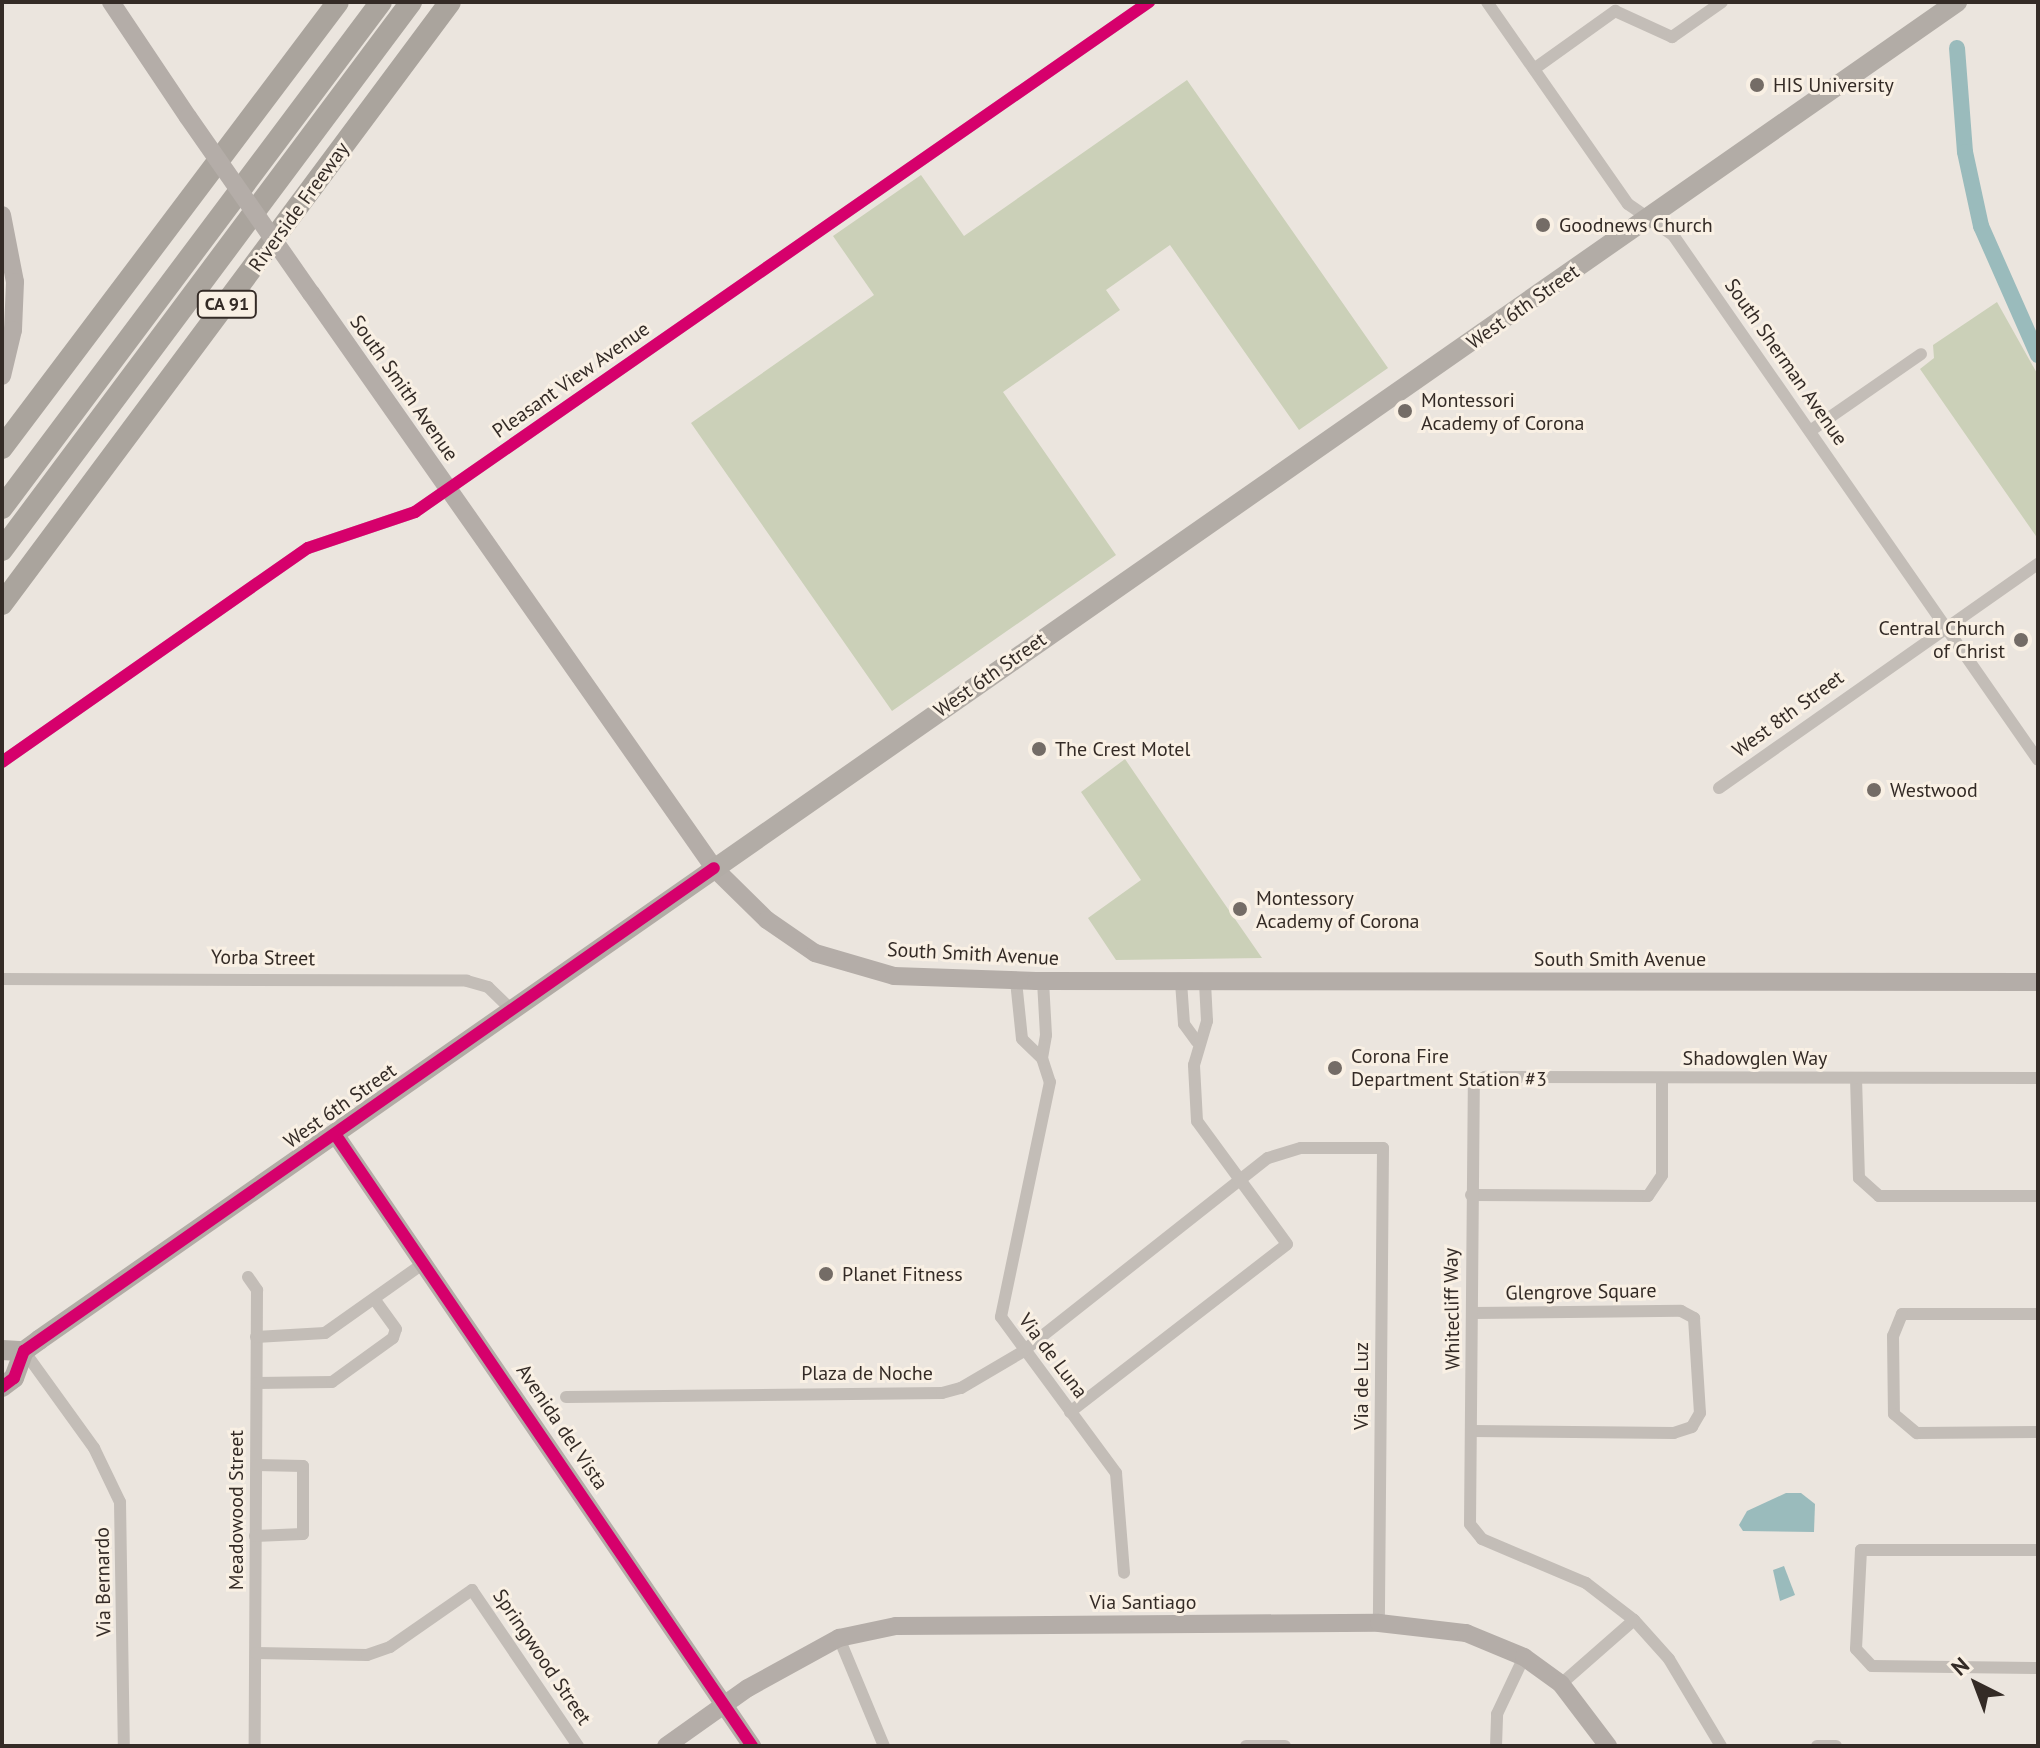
<!DOCTYPE html>
<html>
<head>
<meta charset="utf-8">
<style>
  body { margin:0 }
  #map { position:relative; width:2040px; height:1748px; overflow:hidden; background:#ebe5de; font-family:"PT Sans",sans-serif }
  div>[style] { position:absolute }
  .green>* { inset:0; background:#cbd0b8 }
  .water>* { inset:0; background:#9abbbc }
  .canal>* { height:16px; margin:-8px; padding:0 8px; transform-origin:8px; border-radius:8px; background:#9abbbc }
  .street>* { height:12px; margin:-6px; padding:0 6px; transform-origin:6px; border-radius:6px; background:#c3bdb7 }
  .secondary>* { height:18px; margin:-9px; padding:0 9px; transform-origin:9px; border-radius:9px; background:#b4ada8 }
  .primary>* { height:20px; margin:-10px; padding:0 10px; transform-origin:10px; border-radius:10px; background:#b2aca6 }
  .highway>* { height:22px; margin:-11px; padding:0 11px; transform-origin:11px; border-radius:11px; background:#aaa49d }
  .secondary-bridge>* { height:18px; margin:-9px; padding:0 9px; transform-origin:9px; border-radius:9px; background:#b4ada8 }
  .cycleway>* { height:12px; margin:-6px; padding:0 6px; transform-origin:6px; border-radius:6px; background:#d6006c }
  .dots>* { width:22px; height:22px; translate:-50% -50%; box-sizing:border-box; border:4px solid #f9f0e4; border-radius:50% }
  span { translate:-50% -50%; white-space:nowrap; text-align:center; line-height:1.15; -webkit-text-stroke:6px #f9f0e4; paint-order:stroke }
  .shield-label span { padding:2px 6px; background:#f9f0e4; border:2px solid; border-radius:6px; -webkit-text-stroke-width:0 }
  .shield-label { font-size:18px; color:#342b26; font-weight:700 }
  .poi-label { font-size:20px; color:#342b26 }
  .left { translate:0 -50%; text-align:left }
  .right { translate:-100% -50%; text-align:right }
  .street-label { font-size:20px; color:#342b26 }
  .frame { position:absolute; inset:0; border:4px solid #342b26; pointer-events:none }
  .north { position:absolute; left:1936px; top:1644px; width:80px; height:80px; -webkit-text-stroke:6px #f9f0e4; paint-order:stroke; rotate:318deg; font-size:22px; font-weight:700; line-height:32px; text-align:center; color:#342b26 }
  .north::after { content:''; display:block; margin:auto; width:28px; height:36px; background:#342b26; clip-path:polygon(50% 0,100% 100%,50% 72%,0 100%) }
</style>
</head>
<body>
<div id="map">
  <div class="green">
    <i style="clip-path:polygon(1187px 80px,1388px 368px,1299px 430px,1170px 245px,1106px 290px,1120px 310px,1003px 392px,1116px 555px,892px 711px,691px 423px,874px 295px,833px 236px,921px 175px,964px 236px)"></i>
    <i style="clip-path:polygon(1997px 302px,2038px 375px,2038px 539px,1920px 369px,1934px 358px,1933px 345px)"></i>
    <i style="clip-path:polygon(1125px 759px,1181px 841px,1262px 958px,1116px 960px,1088px 918px,1141px 880px,1081px 792px)"></i>
  </div>
  <div class="water">
    <i style="clip-path:polygon(1786px 1493px,1801px 1493px,1815px 1504px,1814px 1532px,1743px 1531px,1739px 1525px,1747px 1511px)"></i>
    <i style="clip-path:polygon(1784px 1566px,1795px 1595px,1780px 1601px,1773px 1570px)"></i>
  </div>
  <div class="canal">
    <i style="left:1957px;top:48px;width:104px;rotate:85.6deg"></i>
    <i style="left:1965px;top:152px;width:76px;rotate:77.8deg"></i>
    <i style="left:1981px;top:226px;width:141px;rotate:66.2deg"></i>
  </div>
  <div class="street">
    <i style="left:1487px;top:2px;width:246px;rotate:55.1deg"></i>
    <i style="left:1628px;top:204px;width:55px;rotate:34.6deg"></i>
    <i style="left:1673px;top:235px;width:639px;rotate:55.19deg"></i>
    <i style="left:1534px;top:69px;width:100px;rotate:-35.6deg"></i>
    <i style="left:1615px;top:11px;width:63px;rotate:24.5deg"></i>
    <i style="left:1672px;top:37px;width:61px;rotate:-35deg"></i>
    <i style="left:1810px;top:431px;width:135px;rotate:-34.7deg"></i>
    <i style="left:2px;top:762px;width:373px;rotate:-35deg"></i>
    <i style="left:308px;top:548px;width:113px;rotate:-18.6deg"></i>
    <i style="left:415px;top:512px;width:894px;rotate:-34.79deg"></i>
    <i style="left:1719px;top:788px;width:390px;rotate:-35.1deg"></i>
    <i style="left:2px;top:979px;width:465px;rotate:0.2deg"></i>
    <i style="left:467px;top:981px;width:22px;rotate:16deg"></i>
    <i style="left:488px;top:987px;width:35px;rotate:44deg"></i>
    <i style="left:1016px;top:981px;width:58px;rotate:84.1deg"></i>
    <i style="left:1022px;top:1039px;width:28px;rotate:44deg"></i>
    <i style="left:1042px;top:1058px;width:25px;rotate:72deg"></i>
    <i style="left:1050px;top:1082px;width:240px;rotate:101.8deg"></i>
    <i style="left:1001px;top:1317px;width:194px;rotate:53.6deg"></i>
    <i style="left:1116px;top:1473px;width:100px;rotate:85.4deg"></i>
    <i style="left:1181px;top:982px;width:42px;rotate:85.9deg"></i>
    <i style="left:1184px;top:1024px;width:22px;rotate:54deg"></i>
    <i style="left:1042px;top:1058px;width:23px;rotate:-80deg"></i>
    <i style="left:1046px;top:1035px;width:54px;rotate:-93.2deg"></i>
    <i style="left:1856px;top:1078px;width:100px;rotate:88.3deg"></i>
    <i style="left:1859px;top:1178px;width:27px;rotate:42deg"></i>
    <i style="left:1879px;top:1196px;width:159px"></i>
    <i style="left:1471px;top:1195px;width:177px;rotate:0.3deg"></i>
    <i style="left:1648px;top:1196px;width:25px;rotate:-56deg"></i>
    <i style="left:1662px;top:1175px;width:97px;rotate:-90deg"></i>
    <i style="left:248px;top:1277px;width:16px;rotate:55deg"></i>
    <i style="left:257px;top:1290px;width:456px;rotate:90.3deg"></i>
    <i style="left:1473px;top:1313px;width:208px;rotate:-0.6deg"></i>
    <i style="left:1681px;top:1311px;width:15px;rotate:28deg"></i>
    <i style="left:1694px;top:1318px;width:95px;rotate:86.4deg"></i>
    <i style="left:1700px;top:1413px;width:16px;rotate:120deg"></i>
    <i style="left:1692px;top:1427px;width:19px;rotate:162deg"></i>
    <i style="left:1674px;top:1433px;width:201px;rotate:-179.4deg"></i>
    <i style="left:2038px;top:1314px;width:136px;rotate:180deg"></i>
    <i style="left:1902px;top:1314px;width:24px;rotate:112deg"></i>
    <i style="left:1893px;top:1336px;width:78px;rotate:89.3deg"></i>
    <i style="left:1894px;top:1414px;width:30px;rotate:40deg"></i>
    <i style="left:1917px;top:1433px;width:121px;rotate:-0.5deg"></i>
    <i style="left:256px;top:1337px;width:69px;rotate:-3.3deg"></i>
    <i style="left:325px;top:1333px;width:121px;rotate:-35.3deg"></i>
    <i style="left:24px;top:1351px;width:120px;rotate:54.2deg"></i>
    <i style="left:94px;top:1448px;width:60px;rotate:64.3deg"></i>
    <i style="left:120px;top:1502px;width:244px;rotate:89.1deg"></i>
    <i style="left:257px;top:1383px;width:75px;rotate:-0.8deg"></i>
    <i style="left:332px;top:1382px;width:75px;rotate:-35.8deg"></i>
    <i style="left:393px;top:1338px;width:9px;rotate:-72deg"></i>
    <i style="left:396px;top:1329px;width:37px;rotate:-126deg"></i>
    <i style="left:566px;top:1397px;width:376px;rotate:-0.6deg"></i>
    <i style="left:942px;top:1393px;width:20px;rotate:-15deg"></i>
    <i style="left:961px;top:1388px;width:71px;rotate:-30.5deg"></i>
    <i style="left:1022px;top:1352px;width:313px;rotate:-38.3deg"></i>
    <i style="left:1268px;top:1158px;width:34px;rotate:-17deg"></i>
    <i style="left:1301px;top:1148px;width:82px"></i>
    <i style="left:1383px;top:1148px;width:475px;rotate:90.5deg"></i>
    <i style="left:1070px;top:1412px;width:274px;rotate:-37.7deg"></i>
    <i style="left:1287px;top:1244px;width:152px;rotate:-126.2deg"></i>
    <i style="left:1197px;top:1121px;width:56px;rotate:-93.1deg"></i>
    <i style="left:1194px;top:1065px;width:46px;rotate:-73.5deg"></i>
    <i style="left:1207px;top:1021px;width:39px;rotate:-93deg"></i>
    <i style="left:255px;top:1536px;width:48px;rotate:-2.4deg"></i>
    <i style="left:303px;top:1534px;width:68px;rotate:-90deg"></i>
    <i style="left:303px;top:1466px;width:46px;rotate:-178.8deg"></i>
    <i style="left:2038px;top:1550px;width:177px;rotate:180deg"></i>
    <i style="left:1861px;top:1550px;width:99px;rotate:92.9deg"></i>
    <i style="left:1856px;top:1649px;width:23px;rotate:47deg"></i>
    <i style="left:1872px;top:1666px;width:166px;rotate:0.7deg"></i>
    <i style="left:839px;top:1638px;width:117px;rotate:67.4deg"></i>
    <i style="left:256px;top:1653px;width:111px;rotate:1deg"></i>
    <i style="left:367px;top:1655px;width:24px;rotate:-19deg"></i>
    <i style="left:390px;top:1647px;width:100px;rotate:-34.8deg"></i>
    <i style="left:472px;top:1590px;width:189px;rotate:55.8deg"></i>
    <i style="left:1561px;top:1684px;width:97px;rotate:-41.2deg"></i>
    <i style="left:1246px;top:1746px;width:39px"></i>
    <i style="left:1496px;top:1746px;width:32px;rotate:-88deg"></i>
    <i style="left:1497px;top:1714px;width:63px;rotate:-64.7deg"></i>
    <i style="left:1721px;top:1746px;width:101px;rotate:-120.9deg"></i>
    <i style="left:1669px;top:1659px;width:52px;rotate:-131.9deg"></i>
    <i style="left:1634px;top:1620px;width:61px;rotate:-142.4deg"></i>
    <i style="left:1586px;top:1583px;width:113px;rotate:-157.1deg"></i>
    <i style="left:1482px;top:1539px;width:19px;rotate:-129deg"></i>
    <i style="left:1470px;top:1524px;width:441px;rotate:-89.5deg"></i>
    <i style="left:1474px;top:1083px;width:13px;rotate:-29deg"></i>
    <i style="left:1485px;top:1077px;width:553px;rotate:0.1deg"></i>
    <i style="left:1817px;top:1746px;width:19px"></i>
  </div>
  <div class="secondary">
    <i style="left:111px;top:2px;width:138px;rotate:56.2deg"></i>
    <i style="left:2px;top:215px;width:68px;rotate:79deg"></i>
    <i style="left:15px;top:282px;width:48px;rotate:92.4deg"></i>
    <i style="left:13px;top:330px;width:47px;rotate:103.4deg"></i>
    <i style="left:311px;top:293px;width:702px;rotate:54.97deg"></i>
    <i style="left:714px;top:868px;width:74px;rotate:44.5deg"></i>
    <i style="left:767px;top:920px;width:58px;rotate:34.5deg"></i>
    <i style="left:815px;top:953px;width:82px;rotate:16.2deg"></i>
    <i style="left:894px;top:976px;width:142px;rotate:2deg"></i>
    <i style="left:1036px;top:981px;width:1002px;rotate:0.06deg"></i>
    <i style="left:335px;top:1134px;width:741px;rotate:55.73deg"></i>
    <i style="left:666px;top:1746px;width:100px;rotate:-35.3deg"></i>
    <i style="left:748px;top:1688px;width:104px;rotate:-28.8deg"></i>
    <i style="left:839px;top:1638px;width:58px;rotate:-11.9deg"></i>
    <i style="left:896px;top:1626px;width:483px;rotate:-0.4deg"></i>
    <i style="left:1379px;top:1623px;width:88px;rotate:6.6deg"></i>
    <i style="left:1466px;top:1633px;width:63px;rotate:22.5deg"></i>
    <i style="left:1524px;top:1657px;width:46px;rotate:36.1deg"></i>
    <i style="left:1561px;top:1684px;width:78px;rotate:52.8deg"></i>
  </div>
  <div class="primary">
    <i style="left:2px;top:1350px;width:22px;rotate:3deg"></i>
    <i style="left:2px;top:1387px;width:15px;rotate:-37deg"></i>
    <i style="left:14px;top:1378px;width:29px;rotate:-70deg"></i>
    <i style="left:24px;top:1351px;width:19px;rotate:-36deg"></i>
    <i style="left:39px;top:1340px;width:2339px;rotate:-34.9deg"></i>
  </div>
  <div class="highway">
    <i style="left:2px;top:448px;width:558px;rotate:-53.01deg"></i>
    <i style="left:2px;top:508px;width:632px;rotate:-53.17deg"></i>
    <i style="left:2px;top:550px;width:684px;rotate:-53.26deg"></i>
    <i style="left:2px;top:604px;width:750px;rotate:-53.34deg"></i>
  </div>
  <div class="secondary-bridge">
    <i style="left:188px;top:117px;width:215px;rotate:55.1deg"></i>
  </div>
  <div class="cycleway">
    <i style="left:2px;top:762px;width:373px;rotate:-35deg"></i>
    <i style="left:308px;top:548px;width:113px;rotate:-18.6deg"></i>
    <i style="left:415px;top:512px;width:894px;rotate:-34.79deg"></i>
    <i style="left:335px;top:1134px;width:741px;rotate:55.73deg"></i>
    <i style="left:2px;top:1387px;width:15px;rotate:-37deg"></i>
    <i style="left:14px;top:1378px;width:29px;rotate:-70deg"></i>
    <i style="left:24px;top:1351px;width:842px;rotate:-34.99deg"></i>
  </div>
  <div class="dots">
    <i style="left:1757px;top:85px;background:#746c66"></i>
    <i style="left:1543px;top:225px;background:#746c66"></i>
    <i style="left:1405px;top:411px;background:#746c66"></i>
    <i style="left:2021px;top:640px;background:#746c66"></i>
    <i style="left:1039px;top:749px;background:#746c66"></i>
    <i style="left:1874px;top:790px;background:#746c66"></i>
    <i style="left:1240px;top:909px;background:#746c66"></i>
    <i style="left:1335px;top:1068px;background:#746c66"></i>
    <i style="left:826px;top:1274px;background:#746c66"></i>
  </div>
  <div class="shield-label">
    <span style="left:227px;top:304px">CA 91</span>
  </div>
  <div class="poi-label">
    <span class="left" style="left:1773px;top:85px">HIS University</span>
    <span class="left" style="left:1559px;top:225px">Goodnews Church</span>
    <span class="left" style="left:1421px;top:412px">Montessori<br>Academy of Corona</span>
    <span class="right" style="left:2005px;top:640px">Central Church<br>of Christ</span>
    <span class="left" style="left:1055px;top:749px">The Crest Motel</span>
    <span class="left" style="left:1890px;top:790px">Westwood</span>
    <span class="left" style="left:1256px;top:910px">Montessory<br>Academy of Corona</span>
    <span class="left" style="left:1351px;top:1068px">Corona Fire<br>Department Station #3</span>
    <span class="left" style="left:842px;top:1274px">Planet Fitness</span>
  </div>
  <div class="street-label">
    <span style="left:299px;top:207px;rotate:-54deg">Riverside Freeway</span>
    <span style="left:1523px;top:307px;rotate:-35deg">West 6th Street</span>
    <span style="left:1786px;top:362px;rotate:55deg">South Sherman Avenue</span>
    <span style="left:571px;top:380px;rotate:-35deg">Pleasant View Avenue</span>
    <span style="left:404px;top:388px;rotate:55deg">South Smith Avenue</span>
    <span style="left:990px;top:675px;rotate:-35deg">West 6th Street</span>
    <span style="left:1788px;top:714px;rotate:-36deg">West 8th Street</span>
    <span style="left:973px;top:954px;rotate:3deg">South Smith Avenue</span>
    <span style="left:263px;top:958px;rotate:1deg">Yorba Street</span>
    <span style="left:1620px;top:959px">South Smith Avenue</span>
    <span style="left:1755px;top:1058px">Shadowglen Way</span>
    <span style="left:340px;top:1106px;rotate:-35deg">West 6th Street</span>
    <span style="left:1581px;top:1292px;rotate:-1deg">Glengrove Square</span>
    <span style="left:1452px;top:1309px;rotate:-91deg">Whitecliff Way</span>
    <span style="left:1053px;top:1356px;rotate:53deg">Via de Luna</span>
    <span style="left:867px;top:1373px">Plaza de Noche</span>
    <span style="left:1361px;top:1386px;rotate:-90deg">Via de Luz</span>
    <span style="left:562px;top:1427px;rotate:56deg">Avenida del Vista</span>
    <span style="left:236px;top:1510px;rotate:-90deg">Meadowood Street</span>
    <span style="left:103px;top:1582px;rotate:-91deg">Via Bernardo</span>
    <span style="left:1143px;top:1602px">Via Santiago</span>
    <span style="left:542px;top:1657px;rotate:56deg">Springwood Street</span>
  </div>
  <div class="frame"></div>
  <div class="north">N</div>
</div>
</body>
</html>
